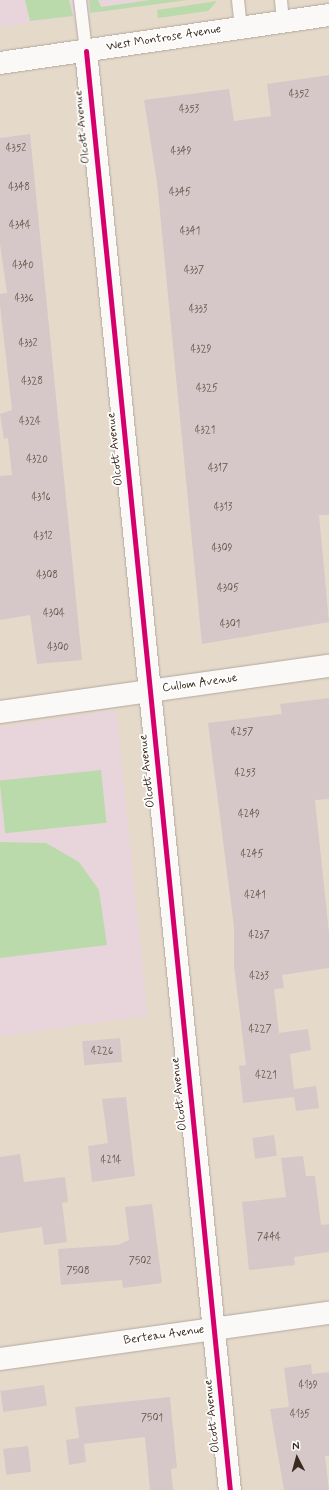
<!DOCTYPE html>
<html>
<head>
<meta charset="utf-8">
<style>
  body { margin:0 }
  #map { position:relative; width:329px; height:1490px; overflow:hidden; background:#e5d9c9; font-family:Mynerve,sans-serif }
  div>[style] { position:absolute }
  .built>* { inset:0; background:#e8d5dc }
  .green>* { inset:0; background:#bbdaab; transform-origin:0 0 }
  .building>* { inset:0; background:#d6c8c8; transform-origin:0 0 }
  .roads { filter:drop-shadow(0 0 1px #b2a99e) drop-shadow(0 0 1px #b2a99e) }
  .lane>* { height:12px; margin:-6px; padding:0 6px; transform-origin:6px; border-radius:6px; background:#fbf9f7 }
  .street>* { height:22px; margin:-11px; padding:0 11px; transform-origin:11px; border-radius:11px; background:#fbf9f7 }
  .secondary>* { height:22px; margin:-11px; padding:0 11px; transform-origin:11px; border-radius:11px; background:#fbf9f7 }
  .cycleway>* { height:5px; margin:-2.5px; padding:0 2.5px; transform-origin:2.5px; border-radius:2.5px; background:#d6006c }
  span { translate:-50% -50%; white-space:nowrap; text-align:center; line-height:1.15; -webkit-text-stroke:3.5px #fff; paint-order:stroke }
  .number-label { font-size:10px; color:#625248 }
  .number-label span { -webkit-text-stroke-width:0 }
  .street-label { font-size:12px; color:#3b2a1e }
  .north { position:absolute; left:277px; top:1438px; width:40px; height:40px; -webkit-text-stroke:3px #fff; paint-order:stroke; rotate:354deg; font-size:11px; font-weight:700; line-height:16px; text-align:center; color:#3b2a1e }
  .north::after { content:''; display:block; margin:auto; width:14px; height:18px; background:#3b2a1e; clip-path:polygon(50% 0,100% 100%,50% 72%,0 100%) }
</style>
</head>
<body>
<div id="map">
  <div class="built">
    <i style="clip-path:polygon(0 0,184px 0,0 27px)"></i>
    <i style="clip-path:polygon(116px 710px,148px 1015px,0 1037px,0 727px)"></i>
  </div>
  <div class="green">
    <i style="clip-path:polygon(25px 0,69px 0,73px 16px,30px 21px)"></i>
    <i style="clip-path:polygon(89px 0,98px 0,101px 7px,150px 0,188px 0,90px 13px)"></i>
    <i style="clip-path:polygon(217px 1px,208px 11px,158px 18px,157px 10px)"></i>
    <i style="left:101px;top:770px;width:53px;height:102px;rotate:84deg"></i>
    <i style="clip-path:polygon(0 842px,46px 843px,79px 862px,99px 890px,107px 945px,0 958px)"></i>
  </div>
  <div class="building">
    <i style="clip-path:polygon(329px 75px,329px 515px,319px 515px,329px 622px,202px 644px,157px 182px,144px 100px,229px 89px,234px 121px,271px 116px,267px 84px)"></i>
    <i style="clip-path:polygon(30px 134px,82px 660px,37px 664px,30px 615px,0 620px,0 476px,12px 475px,8px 438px,4px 439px,0 414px,12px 410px,0 305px,0 294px,7px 293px,0 244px,0 138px)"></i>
    <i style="clip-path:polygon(329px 698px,329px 799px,315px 800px,329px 933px,329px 968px,282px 975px,284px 988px,274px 989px,279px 1033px,308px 1029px,311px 1050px,290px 1054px,294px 1089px,316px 1086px,319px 1108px,296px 1111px,294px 1097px,243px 1103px,239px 1066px,246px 1065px,234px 966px,234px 927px,208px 723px,282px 714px,280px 704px)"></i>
    <i style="left:120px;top:1038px;width:24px;height:38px;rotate:85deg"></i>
    <i style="clip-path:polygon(126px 1097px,135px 1176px,92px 1182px,88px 1146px,108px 1143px,102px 1099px)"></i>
    <i style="left:274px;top:1135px;width:21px;height:22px;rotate:82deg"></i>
    <i style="clip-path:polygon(20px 1154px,24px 1182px,65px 1177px,68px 1202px,62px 1203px,67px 1242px,44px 1245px,42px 1227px,0 1233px,0 1157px)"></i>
    <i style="clip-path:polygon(303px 1156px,306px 1176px,315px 1176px,321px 1225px,329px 1224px,329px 1252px,294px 1257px,295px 1265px,249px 1270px,242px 1202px,286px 1197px,281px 1158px)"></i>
    <i style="clip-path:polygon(152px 1204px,162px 1283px,123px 1288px,122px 1280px,61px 1285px,58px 1249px,118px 1245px,129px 1240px,125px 1207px)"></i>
    <i style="clip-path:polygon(311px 1364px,312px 1374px,329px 1372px,329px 1456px,325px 1456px,329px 1490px,284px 1490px,270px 1409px,289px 1407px,284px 1368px)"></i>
    <i style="left:44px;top:1385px;width:21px;height:44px;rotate:82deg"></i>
    <i style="clip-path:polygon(170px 1397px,177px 1468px,171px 1469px,173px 1490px,150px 1490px,145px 1437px,84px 1444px,86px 1462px,69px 1465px,66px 1440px,79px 1438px,75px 1407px)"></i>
    <i style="left:28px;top:1446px;width:26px;height:25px;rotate:83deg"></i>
  </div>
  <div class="roads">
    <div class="lane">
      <i style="left:80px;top:0;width:51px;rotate:83.3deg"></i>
      <i style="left:238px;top:0;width:27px;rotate:84deg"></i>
      <i style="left:281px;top:0;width:21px;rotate:85deg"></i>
    </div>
    <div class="street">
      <i style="left:86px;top:51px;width:1446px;rotate:84.29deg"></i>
      <i style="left:0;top:712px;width:332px;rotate:-8deg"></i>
      <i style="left:0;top:1359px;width:332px;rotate:-8deg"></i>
    </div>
    <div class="secondary">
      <i style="left:0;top:63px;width:332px;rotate:-8.3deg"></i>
    </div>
  </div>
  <div class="cycleway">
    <i style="left:86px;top:51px;width:1446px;rotate:84.29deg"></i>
  </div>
  <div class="number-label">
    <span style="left:299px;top:95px">4352</span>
    <span style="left:189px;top:110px">4353</span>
    <span style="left:16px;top:149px">4352</span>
    <span style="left:181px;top:152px">4349</span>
    <span style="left:19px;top:188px">4348</span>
    <span style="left:180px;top:193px">4345</span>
    <span style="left:20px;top:226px">4344</span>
    <span style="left:190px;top:232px">4341</span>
    <span style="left:23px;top:266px">4340</span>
    <span style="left:194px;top:271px">4337</span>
    <span style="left:24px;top:299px">4336</span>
    <span style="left:198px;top:310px">4333</span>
    <span style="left:28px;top:344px">4332</span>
    <span style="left:201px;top:350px">4329</span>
    <span style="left:32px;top:382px">4328</span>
    <span style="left:207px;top:389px">4325</span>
    <span style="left:30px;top:422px">4324</span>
    <span style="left:205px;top:431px">4321</span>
    <span style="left:37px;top:460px">4320</span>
    <span style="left:218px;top:469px">4317</span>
    <span style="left:41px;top:498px">4316</span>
    <span style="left:223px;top:508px">4313</span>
    <span style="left:43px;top:537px">4312</span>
    <span style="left:222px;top:549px">4309</span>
    <span style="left:47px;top:576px">4308</span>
    <span style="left:228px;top:589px">4305</span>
    <span style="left:54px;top:614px">4304</span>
    <span style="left:230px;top:625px">4301</span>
    <span style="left:58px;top:648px">4300</span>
    <span style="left:242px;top:733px">4257</span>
    <span style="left:245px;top:774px">4253</span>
    <span style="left:249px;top:815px">4249</span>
    <span style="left:252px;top:855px">4245</span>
    <span style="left:255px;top:896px">4241</span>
    <span style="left:259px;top:936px">4237</span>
    <span style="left:259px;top:977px">4233</span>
    <span style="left:260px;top:1030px">4227</span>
    <span style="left:102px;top:1052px">4226</span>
    <span style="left:266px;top:1076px">4221</span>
    <span style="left:111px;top:1161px">4214</span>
    <span style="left:269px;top:1238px">7444</span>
    <span style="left:140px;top:1262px">7502</span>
    <span style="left:78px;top:1272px">7508</span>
    <span style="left:308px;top:1386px">4139</span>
    <span style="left:300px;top:1415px">4135</span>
    <span style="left:152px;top:1419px">7501</span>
  </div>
  <div class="street-label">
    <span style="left:164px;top:39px;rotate:-9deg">West Montrose Avenue</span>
    <span style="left:83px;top:127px;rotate:-96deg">Olcott Avenue</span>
    <span style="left:116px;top:449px;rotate:-96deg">Olcott Avenue</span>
    <span style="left:200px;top:684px;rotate:-8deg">Cullom Avenue</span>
    <span style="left:148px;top:771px;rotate:-96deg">Olcott Avenue</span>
    <span style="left:180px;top:1094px;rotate:-96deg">Olcott Avenue</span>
    <span style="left:164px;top:1336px;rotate:-8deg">Berteau Avenue</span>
    <span style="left:213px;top:1416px;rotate:-96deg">Olcott Avenue</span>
  </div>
  <div class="north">N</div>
</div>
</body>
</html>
